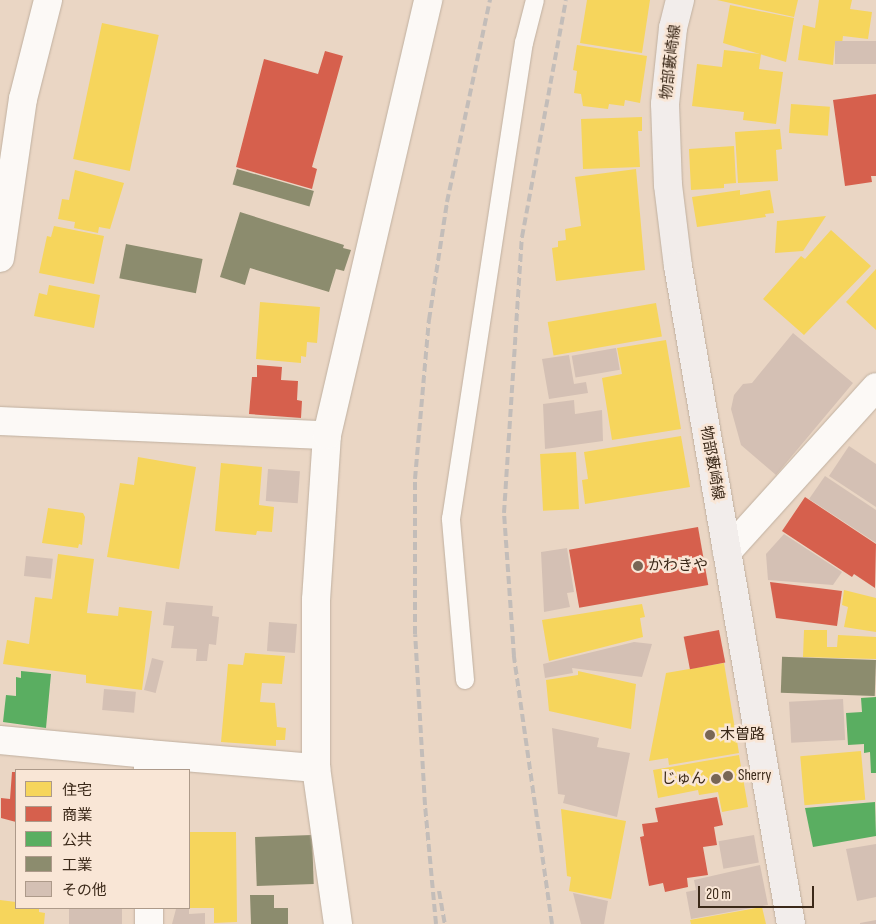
<!DOCTYPE html>
<html>
<head>
<meta charset="utf-8">
<style>
  body { margin:0 }
  #map { position:relative; width:876px; height:924px; overflow:hidden; background:#ead6c4; font-family:"Sofia Sans Condensed","Noto Sans JP",sans-serif }
  div>[style] { position:absolute }
  .homes>* { inset:0; background:#f6d55c; transform-origin:0 0 }
  .shops>* { inset:0; background:#d6604d; transform-origin:0 0 }
  .public>* { inset:0; background:#5aae61 }
  .industry>* { inset:0; background:#8c8c6e; transform-origin:0 0 }
  .building>* { inset:0; background:#d4c0b4; transform-origin:0 0 }
  .roads { filter:drop-shadow(0 0 1px #c0b0a0) drop-shadow(0 0 1px #c0b0a0) }
  .service>* { height:18px; margin:-9px; padding:0 9px; transform-origin:9px; border-radius:9px; background:#fcf9f6 }
  .minor>* { height:28px; margin:-14px; padding:0 14px; transform-origin:14px; border-radius:14px; background:#fcf9f6 }
  .tertiary>* { height:28px; margin:-14px; padding:0 14px; transform-origin:14px; border-radius:14px; background:#fcf9f6 }
  .secondary>* { height:28px; margin:-14px; padding:0 14px; transform-origin:14px; border-radius:14px; background:#f2edeb }
  .rail>* { height:4px; margin-top:-2px; transform-origin:0; background:repeating-linear-gradient(90deg,#c3bdb9 0 8px,transparent 0 12px) }
  .dots>* { width:14px; height:14px; translate:-50% -50%; box-sizing:border-box; border:2px solid #f9e6d6; border-radius:50% }
  span { translate:-50% -50%; white-space:nowrap; text-align:center; line-height:1.15; -webkit-text-stroke:5px #f9e6d6; paint-order:stroke }
  .street-label { font-size:15px; color:#3b2919 }
  .poi-label { font-size:15px; color:#3b2919 }
  .left { translate:0 -50%; text-align:left }
  .right { translate:-100% -50%; text-align:right }
  .legend { position:absolute; left:15px; top:769px; width:175px; height:140px; box-sizing:border-box; background:#f9e6d6; border:1px solid #ad9a8a; margin:0; padding:6px 9px; list-style:none; font-size:15px; color:#3b2919 }
  .legend li { display:flex; align-items:center; gap:10px; height:25px }
  .legend b { width:25px; border:1px solid #ad9a8a }
  .scale { position:absolute; left:698px; top:886px; width:116px; height:22px; box-sizing:border-box; border:2px solid #3b2919; border-top:0; padding-left:6px; font-size:15px; line-height:18px; white-space:nowrap; color:#3b2919; -webkit-text-stroke:4px #f9e6d6; paint-order:stroke }
</style>
</head>
<body>
<div id="map">
  <div class="homes">
    <i style="clip-path:polygon(587px 0,650px 0,642px 53px,580px 43px)"></i>
    <i style="clip-path:polygon(717px 0,798px 0,794px 17px)"></i>
    <i style="clip-path:polygon(819px 0,852px 0,850px 9px,872px 12px,868px 39px,843px 36px,842px 44px,835px 43px,833px 65px,798px 60px,803px 25px,815px 28px)"></i>
    <i style="clip-path:polygon(730px 5px,794px 18px,786px 62px,723px 43px)"></i>
    <i style="left:102px;top:23px;width:58px;height:139px;rotate:12deg"></i>
    <i style="clip-path:polygon(577px 45px,647px 56px,640px 103px,625px 100px,624px 106px,609px 104px,608px 109px,583px 106px,581px 94px,574px 93px,577px 71px,573px 70px)"></i>
    <i style="clip-path:polygon(724px 50px,761px 54px,759px 69px,783px 72px,776px 124px,743px 120px,744px 112px,692px 106px,697px 64px,722px 67px)"></i>
    <i style="left:791px;top:104px;width:39px;height:29px;rotate:4deg"></i>
    <i style="clip-path:polygon(642px 117px,642px 131px,638px 131px,640px 167px,583px 169px,581px 119px)"></i>
    <i style="clip-path:polygon(780px 129px,782px 149px,776px 150px,778px 181px,738px 183px,735px 132px)"></i>
    <i style="clip-path:polygon(734px 146px,736px 183px,724px 184px,724px 188px,691px 190px,689px 149px)"></i>
    <i style="clip-path:polygon(636px 169px,645px 270px,556px 281px,552px 248px,558px 247px,558px 241px,566px 240px,565px 229px,581px 226px,575px 177px)"></i>
    <i style="clip-path:polygon(75px 170px,124px 183px,110px 229px,99px 227px,98px 233px,74px 228px,75px 222px,58px 219px,62px 199px,69px 200px)"></i>
    <i style="clip-path:polygon(740px 190px,740px 195px,770px 190px,774px 213px,765px 214px,766px 217px,697px 227px,692px 197px)"></i>
    <i style="clip-path:polygon(826px 216px,803px 251px,775px 253px,777px 221px)"></i>
    <i style="clip-path:polygon(54px 226px,104px 236px,94px 284px,39px 273px,47px 236px,51px 237px)"></i>
    <i style="clip-path:polygon(831px 230px,871px 266px,804px 335px,763px 299px,801px 256px,805px 259px)"></i>
    <i style="clip-path:polygon(876px 269px,876px 330px,846px 302px)"></i>
    <i style="clip-path:polygon(49px 285px,100px 295px,94px 328px,34px 316px,39px 293px,47px 295px)"></i>
    <i style="clip-path:polygon(260px 302px,320px 307px,317px 343px,307px 342px,306px 357px,301px 356px,301px 363px,256px 359px)"></i>
    <i style="left:656px;top:303px;width:34px;height:110px;rotate:80deg"></i>
    <i style="clip-path:polygon(666px 340px,681px 429px,612px 440px,602px 378px,622px 374px,617px 348px)"></i>
    <i style="clip-path:polygon(681px 436px,690px 487px,585px 504px,582px 480px,588px 479px,584px 452px)"></i>
    <i style="left:576px;top:452px;width:57px;height:36px;rotate:87deg"></i>
    <i style="clip-path:polygon(138px 457px,196px 467px,179px 569px,107px 557px,120px 483px,134px 485px)"></i>
    <i style="clip-path:polygon(221px 463px,262px 467px,259px 505px,274px 507px,272px 532px,257px 531px,256px 535px,215px 531px)"></i>
    <i style="clip-path:polygon(48px 508px,83px 513px,85px 517px,82px 545px,79px 544px,78px 548px,42px 543px)"></i>
    <i style="clip-path:polygon(58px 554px,94px 559px,87px 613px,118px 616px,119px 607px,152px 611px,142px 690px,86px 683px,86px 675px,3px 664px,7px 640px,29px 644px,35px 597px,52px 599px)"></i>
    <i style="clip-path:polygon(844px 590px,876px 598px,876px 632px,844px 627px,848px 607px,842px 605px)"></i>
    <i style="clip-path:polygon(642px 604px,645px 617px,640px 618px,643px 637px,549px 661px,542px 620px)"></i>
    <i style="clip-path:polygon(804px 630px,827px 630px,827px 647px,837px 647px,838px 635px,876px 637px,876px 659px,803px 657px)"></i>
    <i style="clip-path:polygon(245px 653px,285px 656px,282px 684px,262px 683px,260px 702px,275px 703px,277px 727px,286px 728px,285px 740px,276px 740px,276px 746px,221px 742px,228px 664px,243px 665px)"></i>
    <i style="clip-path:polygon(724px 663px,739px 753px,669px 765px,668px 758px,649px 761px,666px 673px)"></i>
    <i style="clip-path:polygon(578px 671px,636px 684px,631px 729px,549px 711px,546px 680px,578px 675px)"></i>
    <i style="left:861px;top:751px;width:49px;height:61px;rotate:85deg"></i>
    <i style="clip-path:polygon(739px 755px,748px 807px,722px 812px,718px 792px,699px 795px,698px 790px,658px 798px,653px 770px)"></i>
    <i style="clip-path:polygon(561px 809px,626px 821px,611px 899px,569px 891px,571px 877px,567px 876px)"></i>
    <i style="clip-path:polygon(189px 832px,236px 832px,237px 922px,214px 923px,214px 908px,190px 908px)"></i>
    <i style="clip-path:polygon(0 900px,16px 902px,16px 908px,39px 908px,39px 912px,45px 913px,44px 924px,0 924px)"></i>
    <i style="clip-path:polygon(762px 907px,766px 924px,691px 924px,690px 920px)"></i>
  </div>
  <div class="shops">
    <i style="clip-path:polygon(325px 51px,343px 56px,312px 167px,317px 169px,312px 189px,236px 167px,264px 59px,318px 74px)"></i>
    <i style="clip-path:polygon(876px 94px,876px 176px,871px 176px,872px 182px,845px 186px,833px 100px)"></i>
    <i style="clip-path:polygon(257px 365px,282px 367px,281px 380px,298px 381px,297px 400px,302px 401px,301px 418px,249px 414px,252px 377px,257px 377px)"></i>
    <i style="clip-path:polygon(805px 497px,876px 544px,875px 588px,854px 574px,852px 577px,782px 531px)"></i>
    <i style="left:698px;top:527px;width:59px;height:131px;rotate:80deg"></i>
    <i style="clip-path:polygon(770px 582px,842px 591px,837px 626px,776px 618px)"></i>
    <i style="left:719px;top:630px;width:33px;height:36px;rotate:79deg"></i>
    <i style="clip-path:polygon(12px 772px,16px 772px,16px 822px,1px 818px,1px 798px,10px 799px)"></i>
    <i style="clip-path:polygon(717px 797px,723px 825px,714px 827px,717px 845px,703px 847px,708px 875px,687px 878px,688px 887px,665px 892px,663px 883px,649px 886px,640px 837px,644px 836px,642px 824px,658px 822px,655px 808px)"></i>
  </div>
  <div class="public">
    <i style="clip-path:polygon(21px 671px,51px 674px,46px 728px,3px 722px,6px 695px,16px 696px,16px 677px,21px 678px)"></i>
    <i style="clip-path:polygon(876px 697px,876px 773px,871px 773px,870px 752px,864px 753px,864px 744px,848px 745px,846px 713px,862px 712px,861px 698px)"></i>
    <i style="clip-path:polygon(875px 802px,876px 836px,813px 847px,805px 808px)"></i>
  </div>
  <div class="industry">
    <i style="left:237px;top:169px;width:80px;height:16px;rotate:16deg"></i>
    <i style="clip-path:polygon(240px 212px,344px 245px,343px 248px,351px 250px,344px 271px,336px 269px,329px 292px,250px 268px,245px 285px,220px 277px)"></i>
    <i style="left:126px;top:244px;width:78px;height:35px;rotate:11deg"></i>
    <i style="left:876px;top:660px;width:36px;height:94px;rotate:92deg"></i>
    <i style="left:312px;top:835px;width:49px;height:57px;rotate:88deg"></i>
    <i style="clip-path:polygon(250px 895px,274px 895px,274px 908px,288px 908px,288px 924px,251px 924px)"></i>
  </div>
  <div class="building">
    <i style="left:876px;top:41px;width:23px;height:41px;rotate:90deg"></i>
    <i style="clip-path:polygon(793px 333px,853px 383px,776px 475px,741px 445px,731px 409px,734px 395px,743px 384px,752px 383px)"></i>
    <i style="left:616px;top:348px;width:22px;height:45px;rotate:80deg"></i>
    <i style="clip-path:polygon(569px 355px,574px 384px,586px 382px,588px 393px,549px 399px,542px 359px)"></i>
    <i style="clip-path:polygon(574px 400px,575px 414px,602px 410px,603px 441px,545px 449px,543px 404px)"></i>
    <i style="clip-path:polygon(849px 446px,876px 464px,876px 507px,829px 476px)"></i>
    <i style="left:268px;top:469px;width:32px;height:32px;rotate:4deg"></i>
    <i style="clip-path:polygon(825px 476px,876px 510px,876px 543px,809px 499px)"></i>
    <i style="clip-path:polygon(784px 534px,842px 572px,833px 585px,768px 580px,766px 554px)"></i>
    <i style="clip-path:polygon(567px 548px,574px 592px,567px 593px,570px 607px,544px 612px,541px 552px)"></i>
    <i style="left:26px;top:556px;width:27px;height:20px;rotate:6deg"></i>
    <i style="clip-path:polygon(166px 602px,213px 606px,212px 616px,219px 617px,216px 645px,209px 644px,207px 661px,196px 661px,197px 649px,171px 648px,174px 626px,163px 625px)"></i>
    <i style="left:269px;top:622px;width:28px;height:29px;rotate:4deg"></i>
    <i style="clip-path:polygon(634px 642px,652px 644px,642px 677px,572px 668px,573px 673px,545px 678px,543px 664px)"></i>
    <i style="left:152px;top:658px;width:12px;height:33px;rotate:14deg"></i>
    <i style="left:104px;top:689px;width:32px;height:21px;rotate:5deg"></i>
    <i style="left:843px;top:699px;width:41px;height:54px;rotate:87deg"></i>
    <i style="clip-path:polygon(552px 728px,599px 738px,597px 747px,630px 753px,617px 817px,563px 803px,565px 795px,558px 794px)"></i>
    <i style="left:754px;top:835px;width:28px;height:36px;rotate:80deg"></i>
    <i style="clip-path:polygon(876px 844px,876px 897px,857px 901px,846px 849px)"></i>
    <i style="clip-path:polygon(760px 865px,768px 905px,691px 919px,686px 892px,696px 890px,694px 880px)"></i>
    <i style="clip-path:polygon(573px 893px,608px 901px,604px 924px,581px 924px)"></i>
    <i style="left:69px;top:908px;width:53px;height:16px"></i>
    <i style="clip-path:polygon(189px 908px,189px 914px,205px 913px,205px 924px,172px 924px,176px 909px)"></i>
    <i style="clip-path:polygon(876px 920px,876px 924px,860px 924px,860px 923px)"></i>
  </div>
  <div class="roads">
    <div class="service">
      <i style="left:465px;top:680px;width:162px;rotate:-95deg"></i>
      <i style="left:451px;top:519px;width:482px;rotate:-81.3deg"></i>
      <i style="left:524px;top:43px;width:44px;rotate:-75.7deg"></i>
    </div>
    <div class="minor">
      <i style="left:0;top:421px;width:327px;rotate:2.5deg"></i>
      <i style="left:727px;top:552px;width:222px;rotate:-47.9deg"></i>
      <i style="left:0;top:740px;width:149px;rotate:5.4deg"></i>
      <i style="left:148px;top:770px;width:16px;rotate:-90deg"></i>
      <i style="left:148px;top:754px;width:169px;rotate:4.8deg"></i>
      <i style="left:149px;top:908px;width:16px;rotate:90deg"></i>
      <i style="left:338px;top:924px;width:158px;rotate:-98deg"></i>
      <i style="left:316px;top:768px;width:168px;rotate:-90deg"></i>
      <i style="left:316px;top:600px;width:165px;rotate:-86.2deg"></i>
      <i style="left:327px;top:435px;width:447px;rotate:-76.9deg"></i>
    </div>
    <div class="tertiary">
      <i style="left:0;top:258px;width:161px;rotate:-81.8deg"></i>
      <i style="left:23px;top:99px;width:102px;rotate:-75.8deg"></i>
    </div>
    <div class="secondary">
      <i style="left:680px;top:0;width:29px;rotate:104deg"></i>
      <i style="left:673px;top:28px;width:76px;rotate:96deg"></i>
      <i style="left:665px;top:104px;width:81px;rotate:87.9deg"></i>
      <i style="left:668px;top:185px;width:82px;rotate:83deg"></i>
      <i style="left:678px;top:266px;width:668px;rotate:80.26deg"></i>
    </div>
  </div>
  <div class="rail">
    <i style="left:439px;top:891px;width:34px;rotate:80deg"></i>
    <i style="left:436px;top:924px;width:120px;rotate:-95.3deg"></i>
    <i style="left:425px;top:805px;width:171px;rotate:-93.3deg"></i>
    <i style="left:415px;top:634px;width:155px;rotate:-90deg"></i>
    <i style="left:415px;top:479px;width:160px;rotate:-85deg"></i>
    <i style="left:429px;top:320px;width:119px;rotate:-81.3deg"></i>
    <i style="left:447px;top:202px;width:207px;rotate:-78deg"></i>
    <i style="left:552px;top:924px;width:271px;rotate:-98.1deg"></i>
    <i style="left:514px;top:656px;width:143px;rotate:-94deg"></i>
    <i style="left:504px;top:513px;width:277px;rotate:-86.3deg"></i>
    <i style="left:522px;top:237px;width:241px;rotate:-79.5deg"></i>
  </div>
  <div class="dots">
    <i style="left:638px;top:566px;background:#786655"></i>
    <i style="left:710px;top:735px;background:#786655"></i>
    <i style="left:728px;top:776px;background:#786655"></i>
    <i style="left:716px;top:779px;background:#786655"></i>
  </div>
  <div class="street-label">
    <span style="left:671px;top:62px;rotate:-83deg">物部藪崎線</span>
    <span style="left:712px;top:463px;rotate:80deg">物部藪崎線</span>
  </div>
  <div class="poi-label">
    <span class="left" style="left:648px;top:566px">かわきや</span>
    <span class="left" style="left:720px;top:735px">木曽路</span>
    <span class="left" style="left:738px;top:776px">Sherry</span>
    <span class="right" style="left:706px;top:779px">じゅん</span>
  </div>
  <ul class="legend">
  <li><b style="height:14px;background:#f6d55c"></b>住宅</li>
  <li><b style="height:14px;background:#d6604d"></b>商業</li>
  <li><b style="height:14px;background:#5aae61"></b>公共</li>
  <li><b style="height:14px;background:#8c8c6e"></b>工業</li>
  <li><b style="height:14px;background:#d4c0b4"></b>その他</li>
  </ul>
  <div class="scale">20 m</div>
</div>
</body>
</html>
